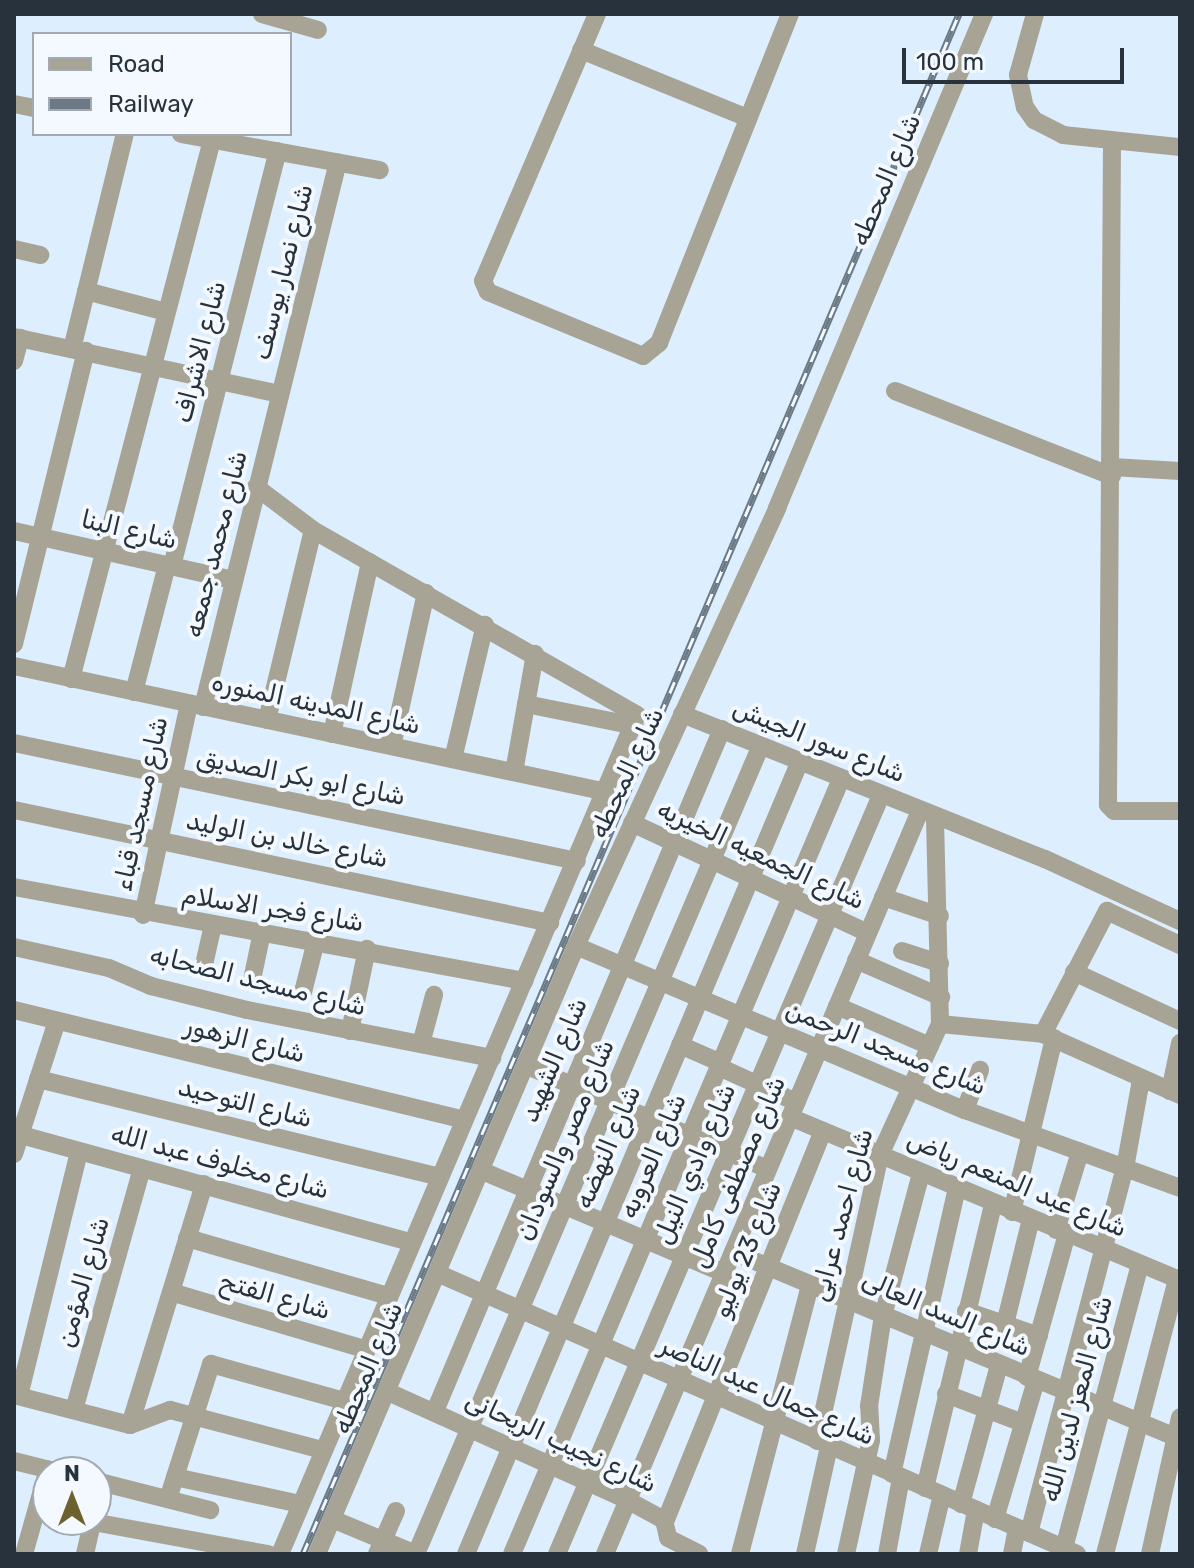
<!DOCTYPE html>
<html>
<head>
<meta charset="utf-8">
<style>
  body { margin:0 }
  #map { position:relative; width:1194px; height:1568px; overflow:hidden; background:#ddeefe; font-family:Rubik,"Noto Naskh Arabic",sans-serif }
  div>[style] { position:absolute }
  .minor>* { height:18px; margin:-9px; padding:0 9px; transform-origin:9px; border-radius:9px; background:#a7a395 }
  .rail>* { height:7px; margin-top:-3.5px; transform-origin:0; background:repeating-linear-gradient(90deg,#f4f9ff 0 12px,#6b7985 0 24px); box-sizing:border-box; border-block:2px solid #6b7985 }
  span { translate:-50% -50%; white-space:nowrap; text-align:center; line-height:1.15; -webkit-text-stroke:8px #f4f9ff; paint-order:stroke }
  .street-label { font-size:26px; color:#27323c }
  .frame { position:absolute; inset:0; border:16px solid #27323c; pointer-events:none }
  .legend { position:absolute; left:32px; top:32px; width:260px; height:104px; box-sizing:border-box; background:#f4f9ff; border:2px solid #a2a9b1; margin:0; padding:10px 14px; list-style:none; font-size:24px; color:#27323c }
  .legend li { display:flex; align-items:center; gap:16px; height:40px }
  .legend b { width:40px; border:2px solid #a2a9b1 }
  .north { position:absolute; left:32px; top:1456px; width:80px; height:80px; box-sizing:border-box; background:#f4f9ff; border:2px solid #a2a9b1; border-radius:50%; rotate:0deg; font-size:22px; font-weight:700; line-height:32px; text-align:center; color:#27323c }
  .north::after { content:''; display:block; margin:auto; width:28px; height:36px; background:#6d612e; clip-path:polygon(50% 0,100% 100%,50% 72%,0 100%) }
  .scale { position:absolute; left:902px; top:48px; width:222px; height:36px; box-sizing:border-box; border:4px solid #27323c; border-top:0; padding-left:10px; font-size:24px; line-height:28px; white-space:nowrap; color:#27323c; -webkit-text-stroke:6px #f4f9ff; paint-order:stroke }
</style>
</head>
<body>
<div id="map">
  <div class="minor">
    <i style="left:262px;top:14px;width:58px;rotate:15.9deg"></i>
    <i style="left:597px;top:14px;width:290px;rotate:113.1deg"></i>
    <i style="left:483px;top:281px;width:12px;rotate:66deg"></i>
    <i style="left:488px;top:292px;width:168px;rotate:22.4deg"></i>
    <i style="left:643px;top:356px;width:21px;rotate:-39deg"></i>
    <i style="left:659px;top:343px;width:354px;rotate:-68.3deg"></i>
    <i style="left:1035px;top:14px;width:63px;rotate:105.6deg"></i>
    <i style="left:1018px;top:75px;width:33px;rotate:78deg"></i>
    <i style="left:1025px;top:107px;width:16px;rotate:55deg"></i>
    <i style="left:1034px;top:120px;width:33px;rotate:27deg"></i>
    <i style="left:1063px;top:135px;width:118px;rotate:5.9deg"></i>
    <i style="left:581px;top:50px;width:180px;rotate:22.2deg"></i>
    <i style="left:14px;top:104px;width:20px;rotate:11deg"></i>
    <i style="left:181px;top:134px;width:202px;rotate:10.3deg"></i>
    <i style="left:1112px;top:142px;width:663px;rotate:90.35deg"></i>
    <i style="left:1108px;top:805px;width:8px;rotate:45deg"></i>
    <i style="left:1114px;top:811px;width:66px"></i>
    <i style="left:14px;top:249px;width:27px;rotate:13deg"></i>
    <i style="left:86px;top:291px;width:83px;rotate:14.7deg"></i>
    <i style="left:14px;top:337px;width:271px;rotate:12.1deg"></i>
    <i style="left:72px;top:349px;width:221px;rotate:-76.2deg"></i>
    <i style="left:14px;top:361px;width:24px;rotate:-75deg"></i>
    <i style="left:895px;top:391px;width:233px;rotate:21.4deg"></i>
    <i style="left:1112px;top:467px;width:68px;rotate:3.4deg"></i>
    <i style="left:256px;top:487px;width:71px;rotate:37deg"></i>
    <i style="left:313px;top:530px;width:373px;rotate:29.7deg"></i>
    <i style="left:637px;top:715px;width:912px;rotate:113.05deg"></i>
    <i style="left:14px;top:531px;width:224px;rotate:12.6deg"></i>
    <i style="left:172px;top:566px;width:428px;rotate:-75.7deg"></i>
    <i style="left:14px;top:644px;width:302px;rotate:-76.2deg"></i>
    <i style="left:14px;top:666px;width:606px;rotate:12deg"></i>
    <i style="left:71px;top:679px;width:557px;rotate:-75.34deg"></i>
    <i style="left:134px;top:692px;width:131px;rotate:-75.4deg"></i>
    <i style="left:526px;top:704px;width:111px;rotate:11.4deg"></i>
    <i style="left:203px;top:707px;width:561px;rotate:-76.09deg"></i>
    <i style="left:682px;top:714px;width:391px;rotate:21.8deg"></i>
    <i style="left:1045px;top:859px;width:149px;rotate:24.7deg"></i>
    <i style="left:267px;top:720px;width:195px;rotate:-76.4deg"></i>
    <i style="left:332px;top:734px;width:176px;rotate:-77.5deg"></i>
    <i style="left:14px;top:743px;width:575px;rotate:11.84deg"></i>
    <i style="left:392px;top:746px;width:157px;rotate:-77.5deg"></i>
    <i style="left:453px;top:759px;width:138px;rotate:-76.6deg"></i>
    <i style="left:514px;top:772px;width:120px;rotate:-79.9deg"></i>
    <i style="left:14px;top:810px;width:548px;rotate:11.9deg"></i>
    <i style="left:632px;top:823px;width:260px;rotate:25deg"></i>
    <i style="left:14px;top:887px;width:519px;rotate:10.44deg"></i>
    <i style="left:883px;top:897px;width:60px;rotate:18.4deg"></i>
    <i style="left:143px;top:915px;width:216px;rotate:-77.7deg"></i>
    <i style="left:576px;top:946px;width:422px;rotate:22.9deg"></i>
    <i style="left:965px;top:1110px;width:229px;rotate:19.9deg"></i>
    <i style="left:14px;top:947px;width:97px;rotate:12.5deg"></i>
    <i style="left:109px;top:968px;width:46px;rotate:23.2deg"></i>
    <i style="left:151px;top:986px;width:99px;rotate:14deg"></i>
    <i style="left:247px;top:1010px;width:250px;rotate:11.1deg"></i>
    <i style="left:902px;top:951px;width:40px;rotate:18deg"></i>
    <i style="left:856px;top:960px;width:93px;rotate:23.5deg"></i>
    <i style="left:203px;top:969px;width:45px;rotate:-77.2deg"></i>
    <i style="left:1074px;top:972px;width:117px;rotate:24.8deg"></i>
    <i style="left:252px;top:980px;width:49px;rotate:-78.2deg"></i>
    <i style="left:303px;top:992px;width:53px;rotate:-75.7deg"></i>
    <i style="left:837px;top:1006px;width:101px;rotate:23.3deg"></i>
    <i style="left:14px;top:1010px;width:463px;rotate:13.7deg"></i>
    <i style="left:940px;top:1024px;width:103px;rotate:5.5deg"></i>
    <i style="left:1043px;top:1034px;width:150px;rotate:24deg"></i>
    <i style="left:350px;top:1031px;width:84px;rotate:-78.3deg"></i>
    <i style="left:1043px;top:1034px;width:139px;rotate:-62.5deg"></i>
    <i style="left:1107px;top:911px;width:81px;rotate:25deg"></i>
    <i style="left:421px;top:1044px;width:51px;rotate:-75.1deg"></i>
    <i style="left:680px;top:1045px;width:45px;rotate:23.7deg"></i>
    <i style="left:525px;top:1065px;width:264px;rotate:23.2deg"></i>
    <i style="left:719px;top:1067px;width:85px;rotate:24.4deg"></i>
    <i style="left:38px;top:1079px;width:414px;rotate:13.7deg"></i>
    <i style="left:1170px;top:1091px;width:49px;rotate:-78.2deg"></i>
    <i style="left:965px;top:1110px;width:43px;rotate:-69.4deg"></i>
    <i style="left:790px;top:1117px;width:423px;rotate:22.7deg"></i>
    <i style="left:14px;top:1133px;width:412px;rotate:15.4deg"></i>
    <i style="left:14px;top:1154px;width:140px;rotate:-72.1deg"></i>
    <i style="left:480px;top:1170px;width:265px;rotate:22.9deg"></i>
    <i style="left:1012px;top:1212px;width:179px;rotate:-76.4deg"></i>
    <i style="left:1056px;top:1230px;width:82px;rotate:-72.9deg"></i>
    <i style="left:187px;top:1238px;width:209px;rotate:16.1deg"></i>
    <i style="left:733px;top:1252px;width:485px;rotate:22.7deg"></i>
    <i style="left:437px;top:1273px;width:699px;rotate:23.7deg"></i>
    <i style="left:171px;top:1292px;width:202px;rotate:16.4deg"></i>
    <i style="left:966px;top:1311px;width:77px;rotate:18.9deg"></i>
    <i style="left:1005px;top:1324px;width:108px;rotate:-76.1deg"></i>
    <i style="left:1027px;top:1377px;width:148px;rotate:-74.4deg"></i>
    <i style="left:386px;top:1391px;width:265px;rotate:24.3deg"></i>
    <i style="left:627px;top:1500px;width:42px;rotate:28.4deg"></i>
    <i style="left:664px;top:1520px;width:18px;rotate:77deg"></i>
    <i style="left:668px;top:1538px;width:35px;rotate:27deg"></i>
    <i style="left:946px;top:1394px;width:82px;rotate:20.6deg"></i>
    <i style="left:14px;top:1395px;width:120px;rotate:14.5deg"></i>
    <i style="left:130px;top:1425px;width:43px;rotate:-20.6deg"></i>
    <i style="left:170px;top:1410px;width:158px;rotate:14.7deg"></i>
    <i style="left:19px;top:1396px;width:252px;rotate:-76.2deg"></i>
    <i style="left:74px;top:1410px;width:251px;rotate:-74.3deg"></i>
    <i style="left:435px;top:1411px;width:740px;rotate:-67.18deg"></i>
    <i style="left:130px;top:1425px;width:252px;rotate:-72.9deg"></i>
    <i style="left:817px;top:1441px;width:293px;rotate:-77.6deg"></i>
    <i style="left:880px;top:1155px;width:144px;rotate:-65.4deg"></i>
    <i style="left:940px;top:1024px;width:205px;rotate:-91.4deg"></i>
    <i style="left:14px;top:1461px;width:45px;rotate:14deg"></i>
    <i style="left:892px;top:1474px;width:292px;rotate:-77.2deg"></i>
    <i style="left:175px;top:1477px;width:128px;rotate:12.2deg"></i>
    <i style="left:96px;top:1481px;width:118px;rotate:14.3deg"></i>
    <i style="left:925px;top:1488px;width:292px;rotate:-76.5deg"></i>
    <i style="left:168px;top:1499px;width:142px;rotate:-72.3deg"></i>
    <i style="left:211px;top:1364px;width:138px;rotate:15.5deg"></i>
    <i style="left:961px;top:1504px;width:144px;rotate:-74.7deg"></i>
    <i style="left:96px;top:1509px;width:27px;rotate:-75deg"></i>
    <i style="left:332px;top:1519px;width:91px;rotate:22.6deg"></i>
    <i style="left:995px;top:1519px;width:144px;rotate:-73.5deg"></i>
    <i style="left:93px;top:1522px;width:178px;rotate:10.4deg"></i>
    <i style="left:665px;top:1522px;width:422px;rotate:-68deg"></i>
    <i style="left:1029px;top:1533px;width:377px;rotate:-75.3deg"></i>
    <i style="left:1125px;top:1168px;width:89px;rotate:-79.7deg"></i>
    <i style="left:1064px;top:1548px;width:294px;rotate:-75deg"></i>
    <i style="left:24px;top:1554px;width:88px;rotate:-74.2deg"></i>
    <i style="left:85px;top:1554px;width:35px;rotate:-77deg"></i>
    <i style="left:317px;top:1554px;width:661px;rotate:-66.93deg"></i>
    <i style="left:576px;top:946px;width:482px;rotate:-65.3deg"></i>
    <i style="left:777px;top:508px;width:536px;rotate:-67.26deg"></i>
    <i style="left:377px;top:1554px;width:47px;rotate:-66.2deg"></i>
    <i style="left:416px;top:1554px;width:879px;rotate:-66.9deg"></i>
    <i style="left:466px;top:1554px;width:860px;rotate:-67.16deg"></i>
    <i style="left:512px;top:1554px;width:842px;rotate:-67deg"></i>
    <i style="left:557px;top:1554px;width:825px;rotate:-66.88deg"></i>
    <i style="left:605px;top:1554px;width:807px;rotate:-67.03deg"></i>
    <i style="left:740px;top:1554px;width:278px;rotate:-75.4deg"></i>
    <i style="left:805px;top:1554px;width:110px;rotate:-77.4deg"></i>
    <i style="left:846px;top:1554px;width:117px;rotate:-77.6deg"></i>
    <i style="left:871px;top:1440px;width:34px;rotate:-93deg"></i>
    <i style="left:869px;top:1406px;width:91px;rotate:-81.2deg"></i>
    <i style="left:883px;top:1316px;width:148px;rotate:-75.1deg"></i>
    <i style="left:887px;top:1554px;width:77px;rotate:-79.6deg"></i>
    <i style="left:928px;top:1554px;width:61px;rotate:-76.7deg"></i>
    <i style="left:968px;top:1554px;width:45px;rotate:-79.7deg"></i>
    <i style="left:1012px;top:1554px;width:26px;rotate:-79deg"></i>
    <i style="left:1105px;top:1554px;width:284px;rotate:-75.3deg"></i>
    <i style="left:1150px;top:1554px;width:140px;rotate:-77.6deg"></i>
  </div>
  <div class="rail">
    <i style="left:303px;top:1554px;width:1674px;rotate:-66.93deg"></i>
  </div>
  <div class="street-label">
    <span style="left:886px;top:180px;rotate:-67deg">شارع المحطه</span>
    <span style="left:283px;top:272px;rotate:-76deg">شارع نصار يوسف</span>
    <span style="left:200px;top:352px;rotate:-76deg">شارع الاشراف</span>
    <span style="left:129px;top:530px;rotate:13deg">شارع البنا</span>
    <span style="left:216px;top:544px;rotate:-76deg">شارع محمد جمعه</span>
    <span style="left:316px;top:704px;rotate:12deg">شارع المدينه المنوره</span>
    <span style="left:819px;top:741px;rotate:22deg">شارع سور الجيش</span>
    <span style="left:627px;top:773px;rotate:-65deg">شارع المحطه</span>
    <span style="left:301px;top:777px;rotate:11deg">شارع ابو بكر الصديق</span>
    <span style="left:141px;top:804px;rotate:-78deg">شارع مسجد قباء</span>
    <span style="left:287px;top:840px;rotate:11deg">شارع خالد بن الوليد</span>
    <span style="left:761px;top:855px;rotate:25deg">شارع الجمعيه الخيريه</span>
    <span style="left:273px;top:909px;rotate:9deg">شارع فجر الاسلام</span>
    <span style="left:258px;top:981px;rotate:14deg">شارع مسجد الصحابه</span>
    <span style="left:245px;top:1040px;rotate:14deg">شارع الزهور</span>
    <span style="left:886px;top:1048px;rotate:22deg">شارع مسجد الرحمن</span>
    <span style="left:554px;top:1060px;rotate:-67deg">شارع الشهيد</span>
    <span style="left:245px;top:1103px;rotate:14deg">شارع التوحيد</span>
    <span style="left:565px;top:1140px;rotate:-67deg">شارع مصر والسودان</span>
    <span style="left:608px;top:1147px;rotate:-67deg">شارع النهضه</span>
    <span style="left:653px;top:1156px;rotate:-67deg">شارع العروبه</span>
    <span style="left:220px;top:1162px;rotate:15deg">شارع مخلوف عبد الله</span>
    <span style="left:695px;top:1164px;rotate:-67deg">شارع وادي النيل</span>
    <span style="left:738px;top:1172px;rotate:-67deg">شارع مصطفى كامل</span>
    <span style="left:1017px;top:1184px;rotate:23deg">شارع عبد المنعم رياض</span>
    <span style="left:842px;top:1215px;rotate:-75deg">شارع احمد عرابى</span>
    <span style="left:747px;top:1250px;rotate:-68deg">شارع 23 يوليو</span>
    <span style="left:83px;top:1282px;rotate:-74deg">شارع المؤمن</span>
    <span style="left:275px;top:1296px;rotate:16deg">شارع الفتح</span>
    <span style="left:946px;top:1314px;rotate:23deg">شارع السد العالى</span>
    <span style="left:368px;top:1368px;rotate:-67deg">شارع المحطه</span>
    <span style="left:767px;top:1391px;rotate:24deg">شارع جمال عبد الناصر</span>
    <span style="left:1077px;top:1399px;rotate:-75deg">شارع المعز لدين الله</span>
    <span style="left:561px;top:1442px;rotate:25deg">شارع نجيب الريحانى</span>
  </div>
  <div class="frame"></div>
  <ul class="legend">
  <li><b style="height:10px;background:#a7a395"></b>Road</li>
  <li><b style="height:10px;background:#6b7985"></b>Railway</li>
  </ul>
  <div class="north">N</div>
  <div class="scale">100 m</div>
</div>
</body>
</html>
